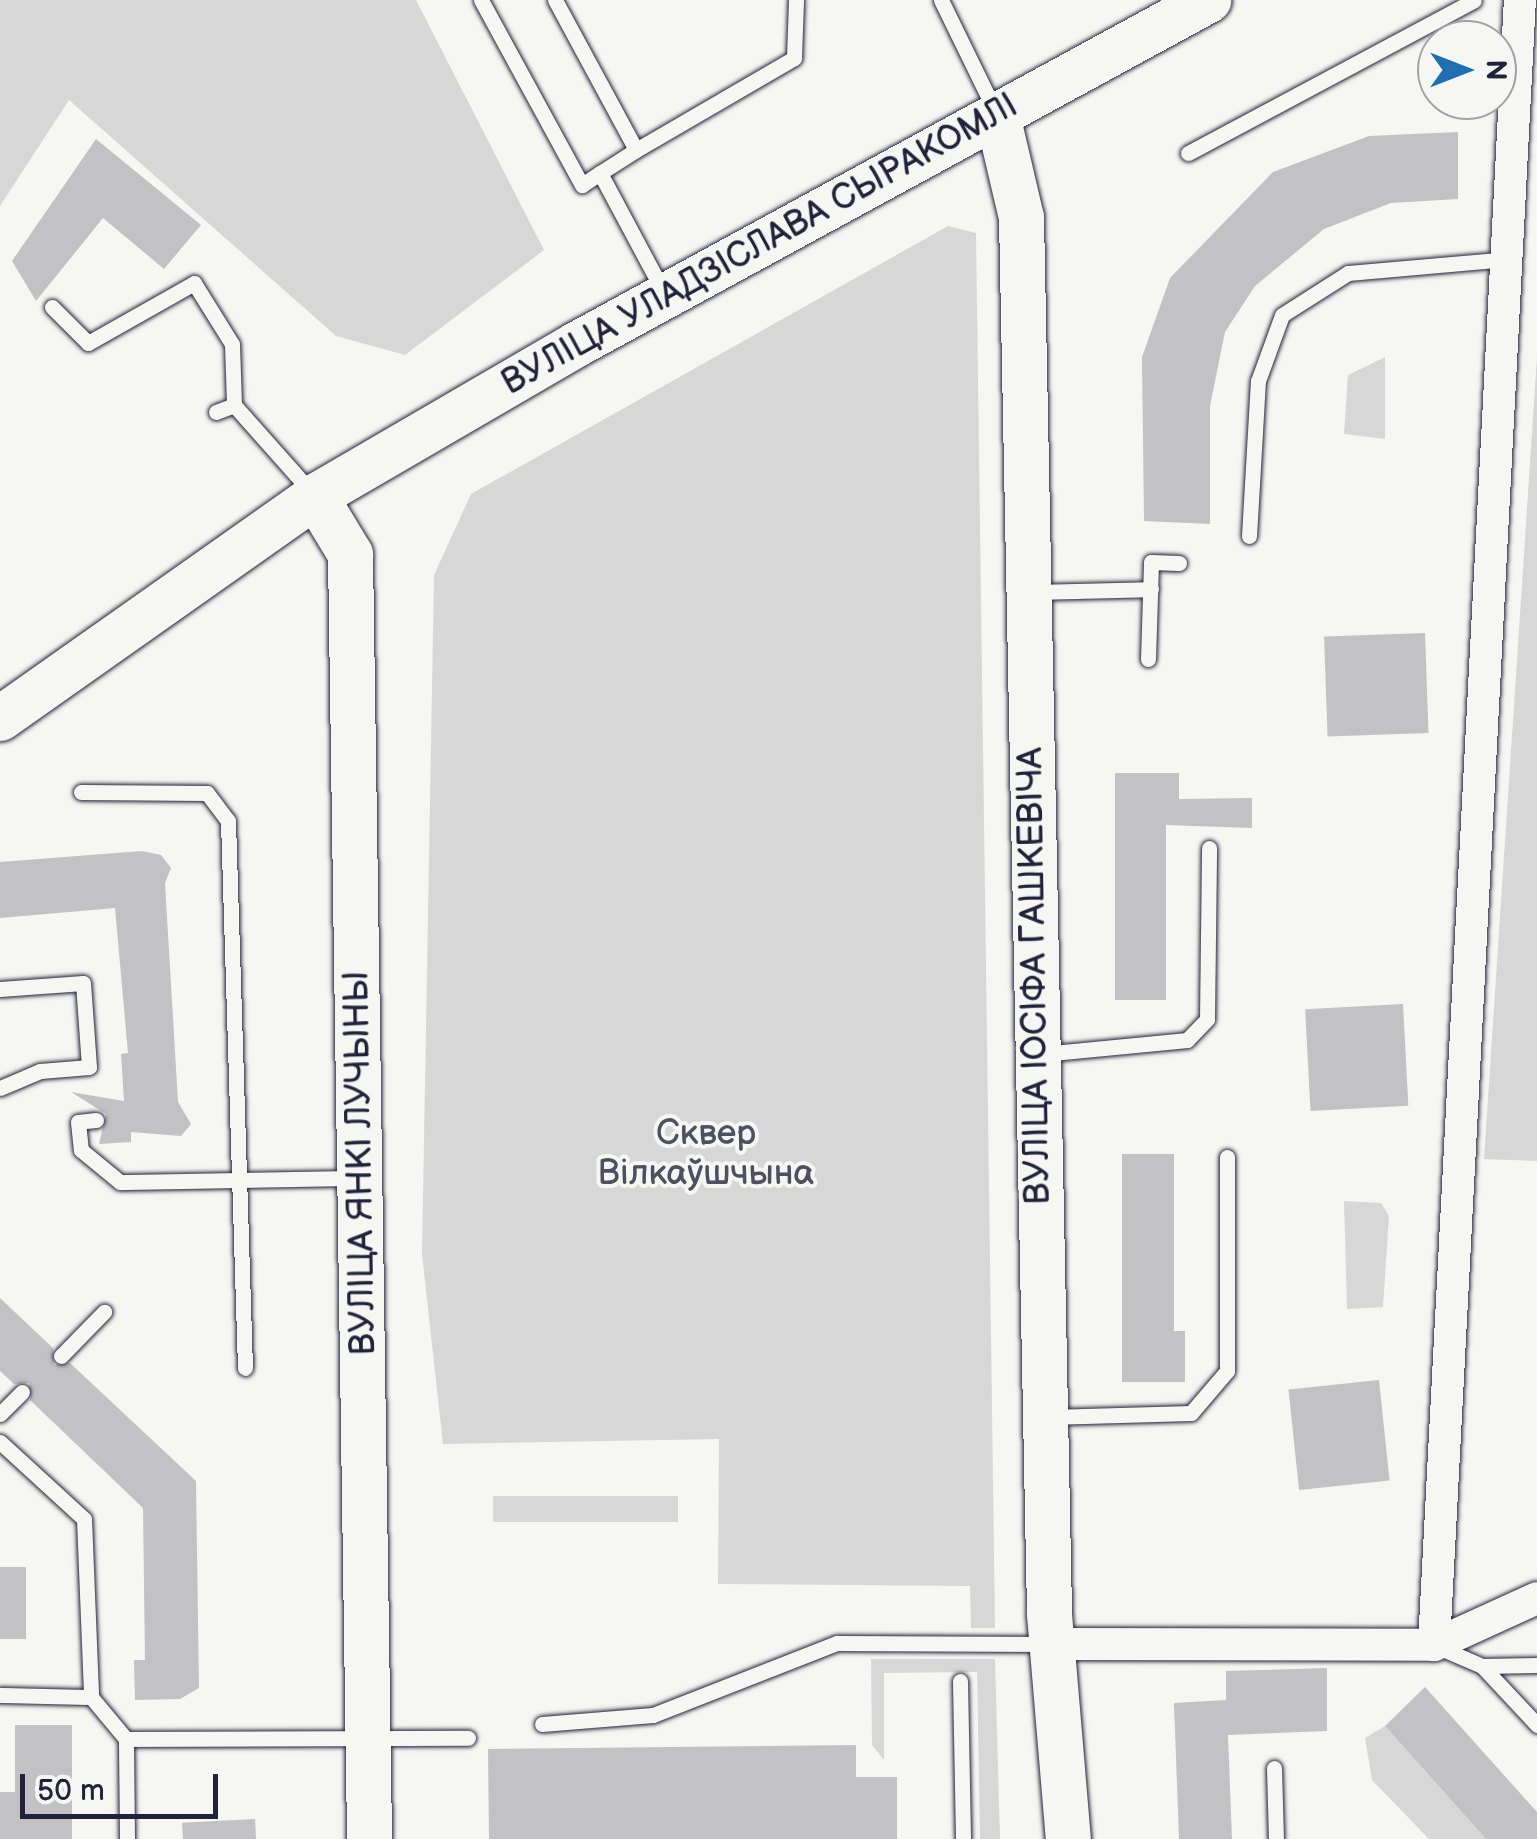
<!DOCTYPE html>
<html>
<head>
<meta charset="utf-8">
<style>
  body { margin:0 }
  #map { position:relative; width:1537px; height:1839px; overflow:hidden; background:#f6f6f2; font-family:"Balsamiq Sans",sans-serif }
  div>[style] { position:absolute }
  .green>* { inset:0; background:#d7d7d7; transform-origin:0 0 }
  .building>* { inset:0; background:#c2c2c4; transform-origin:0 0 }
  .roads { filter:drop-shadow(0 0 2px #22223b) drop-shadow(0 0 2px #22223b) }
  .lane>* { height:15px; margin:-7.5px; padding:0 7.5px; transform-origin:7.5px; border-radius:7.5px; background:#f6f6f2 }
  .street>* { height:32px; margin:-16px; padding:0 16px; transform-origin:16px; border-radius:16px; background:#f6f6f2 }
  .secondary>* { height:45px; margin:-22.5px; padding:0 22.5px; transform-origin:22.5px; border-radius:22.5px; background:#f6f6f2 }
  span { translate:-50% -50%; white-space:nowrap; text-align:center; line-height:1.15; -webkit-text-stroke:8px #f6f6f2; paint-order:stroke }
  .street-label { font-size:35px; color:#22223b }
  .park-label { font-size:35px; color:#4f4f62 }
  .north { position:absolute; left:1417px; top:20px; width:100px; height:100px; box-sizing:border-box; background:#f6f6f2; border:2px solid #a1a1a9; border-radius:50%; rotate:90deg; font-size:28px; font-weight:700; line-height:40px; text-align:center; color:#22223b }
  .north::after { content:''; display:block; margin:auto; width:35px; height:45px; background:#1f6fb2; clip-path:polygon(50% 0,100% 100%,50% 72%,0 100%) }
  .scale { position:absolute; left:20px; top:1774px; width:198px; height:45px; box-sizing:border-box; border:5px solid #22223b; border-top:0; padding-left:12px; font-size:30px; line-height:35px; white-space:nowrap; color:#22223b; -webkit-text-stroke:8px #f6f6f2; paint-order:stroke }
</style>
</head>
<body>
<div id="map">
  <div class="green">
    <i style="clip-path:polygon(0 0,416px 0,544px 250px,405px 355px,336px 336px,69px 100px,0 206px)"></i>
    <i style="clip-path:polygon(948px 226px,976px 233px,995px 1628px,971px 1628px,970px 1586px,718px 1584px,719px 1439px,443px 1444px,422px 1254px,434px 575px,471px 494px)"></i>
    <i style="clip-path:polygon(1385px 357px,1385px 439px,1344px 434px,1348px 375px)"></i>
    <i style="clip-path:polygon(1537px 357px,1537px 1161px,1484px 1159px)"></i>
    <i style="clip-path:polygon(1344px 1201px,1381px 1203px,1389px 1216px,1383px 1307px,1347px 1309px)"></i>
    <i style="left:493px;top:1496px;width:185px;height:26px"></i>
    <i style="clip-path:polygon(871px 1659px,995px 1659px,1000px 1839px,980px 1839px,977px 1672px,884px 1673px,884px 1760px,872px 1745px)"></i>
    <i style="clip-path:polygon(1385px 1726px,1486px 1839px,1429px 1839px,1372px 1780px,1365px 1738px)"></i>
  </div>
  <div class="building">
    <i style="clip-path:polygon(1458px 132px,1458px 199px,1391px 203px,1324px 229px,1255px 286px,1225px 332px,1210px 406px,1210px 524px,1144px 521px,1142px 357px,1170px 278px,1273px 172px,1369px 136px)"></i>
    <i style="clip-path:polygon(96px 139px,201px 225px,164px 269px,103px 218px,36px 301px,12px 261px)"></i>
    <i style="left:1425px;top:633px;width:100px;height:101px;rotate:88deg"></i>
    <i style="clip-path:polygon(1115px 773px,1179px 773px,1179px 799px,1252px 798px,1252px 828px,1166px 825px,1166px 1000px,1115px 1000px)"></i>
    <i style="clip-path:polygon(142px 851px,161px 855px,171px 868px,165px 883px,178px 1102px,191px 1124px,181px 1136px,131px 1132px,131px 1142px,99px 1144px,106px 1114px,71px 1092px,124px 1101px,121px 1054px,128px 1053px,115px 908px,0 918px,0 862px)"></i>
    <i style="left:1403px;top:1004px;width:102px;height:98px;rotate:87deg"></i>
    <i style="clip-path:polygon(1122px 1154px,1174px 1154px,1174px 1331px,1185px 1331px,1185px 1382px,1122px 1382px)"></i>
    <i style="clip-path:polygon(0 1298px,53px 1348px,54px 1365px,70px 1363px,196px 1481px,199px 1688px,180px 1699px,135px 1700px,134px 1660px,145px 1660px,143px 1508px,30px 1400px,29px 1383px,14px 1384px,0 1371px)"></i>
    <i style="left:1379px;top:1380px;width:101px;height:91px;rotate:84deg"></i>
    <i style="left:0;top:1567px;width:26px;height:72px"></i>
    <i style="clip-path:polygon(1327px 1668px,1327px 1731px,1228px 1735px,1232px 1839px,1179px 1839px,1174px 1703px,1226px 1700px,1226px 1671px)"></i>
    <i style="clip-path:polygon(1425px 1687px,1537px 1812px,1537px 1839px,1486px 1839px,1385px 1726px)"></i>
    <i style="clip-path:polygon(15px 1725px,72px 1725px,72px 1839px,0 1839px,0 1792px,15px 1792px)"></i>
    <i style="clip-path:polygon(856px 1745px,856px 1777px,897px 1777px,897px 1839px,489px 1839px,488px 1749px)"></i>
    <i style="left:255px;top:1819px;width:20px;height:73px;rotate:87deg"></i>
  </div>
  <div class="roads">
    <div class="lane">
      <i style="left:481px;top:0;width:211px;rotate:61.4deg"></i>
      <i style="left:582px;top:185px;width:22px;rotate:-34deg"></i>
      <i style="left:600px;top:173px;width:134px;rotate:61.9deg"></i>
      <i style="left:555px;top:0;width:170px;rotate:61.6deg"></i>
      <i style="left:636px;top:150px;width:183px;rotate:-30.2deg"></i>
      <i style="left:794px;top:58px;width:58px;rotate:-88deg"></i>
      <i style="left:941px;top:0;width:126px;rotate:64deg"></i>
      <i style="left:1188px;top:153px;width:324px;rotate:-28.1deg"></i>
      <i style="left:600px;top:173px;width:43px;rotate:-32.6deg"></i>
      <i style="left:52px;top:307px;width:51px;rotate:45deg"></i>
      <i style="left:88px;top:343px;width:122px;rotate:-29.5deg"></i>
      <i style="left:194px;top:283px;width:72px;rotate:58.1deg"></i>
      <i style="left:232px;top:344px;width:61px;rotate:88.1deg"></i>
      <i style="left:216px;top:412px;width:19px;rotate:-21deg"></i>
      <i style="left:234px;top:405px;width:118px;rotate:48.4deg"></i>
      <i style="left:1249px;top:536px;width:155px;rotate:-86.7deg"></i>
      <i style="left:1258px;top:381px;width:70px;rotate:-70deg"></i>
      <i style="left:1282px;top:315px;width:78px;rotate:-32.5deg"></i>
      <i style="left:1348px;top:273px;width:162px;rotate:-5deg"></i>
      <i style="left:1031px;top:592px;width:120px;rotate:-1.4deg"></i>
      <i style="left:1148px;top:659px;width:97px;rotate:-88.2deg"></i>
      <i style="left:1151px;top:562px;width:28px;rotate:2deg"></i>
      <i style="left:81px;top:792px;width:126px;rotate:0.5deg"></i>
      <i style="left:207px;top:793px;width:35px;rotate:53deg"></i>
      <i style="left:228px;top:821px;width:547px;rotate:88.22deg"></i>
      <i style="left:0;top:989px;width:83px;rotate:-4.1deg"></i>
      <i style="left:83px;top:983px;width:84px;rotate:85.9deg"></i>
      <i style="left:89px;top:1067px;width:49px;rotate:175.3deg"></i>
      <i style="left:40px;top:1071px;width:43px;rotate:157deg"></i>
      <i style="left:1042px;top:1054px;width:146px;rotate:-5.5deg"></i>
      <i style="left:1187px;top:1040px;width:29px;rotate:-46deg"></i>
      <i style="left:1207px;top:1019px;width:171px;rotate:-89.3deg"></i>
      <i style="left:96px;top:1120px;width:18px;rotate:174deg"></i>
      <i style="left:78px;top:1122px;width:28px;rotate:84deg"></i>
      <i style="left:81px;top:1150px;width:50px;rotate:39.4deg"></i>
      <i style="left:120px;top:1182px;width:237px;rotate:-1deg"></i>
      <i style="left:61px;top:1356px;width:62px;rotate:-45.7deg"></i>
      <i style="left:0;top:1414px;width:31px;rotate:-45deg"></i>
      <i style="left:1049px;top:1417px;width:142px;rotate:-1.6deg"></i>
      <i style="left:1191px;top:1413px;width:55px;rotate:-49.4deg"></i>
      <i style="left:1227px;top:1371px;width:214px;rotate:-90deg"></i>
      <i style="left:0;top:1442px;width:114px;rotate:42.5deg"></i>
      <i style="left:84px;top:1519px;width:178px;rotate:87.7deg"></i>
      <i style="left:91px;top:1697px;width:55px;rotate:50.2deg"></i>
      <i style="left:1436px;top:1646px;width:50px;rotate:23.5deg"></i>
      <i style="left:1482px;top:1666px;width:81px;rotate:47deg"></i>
      <i style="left:1482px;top:1666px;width:55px;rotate:-1deg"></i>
      <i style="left:960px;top:1681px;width:158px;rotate:88.9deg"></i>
      <i style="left:0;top:1695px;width:91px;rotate:1.3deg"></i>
      <i style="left:542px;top:1724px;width:111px;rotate:-4.6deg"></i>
      <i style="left:653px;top:1715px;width:198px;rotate:-21.4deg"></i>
      <i style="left:837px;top:1643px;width:209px;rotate:0.3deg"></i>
      <i style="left:1274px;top:1768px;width:71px;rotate:88.4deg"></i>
      <i style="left:127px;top:1839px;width:100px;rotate:-90.6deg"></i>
      <i style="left:126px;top:1739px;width:342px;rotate:-0.2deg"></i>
    </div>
    <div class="street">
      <i style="left:1050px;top:1644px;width:384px;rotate:0.1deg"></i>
      <i style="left:1434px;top:1645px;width:113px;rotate:-24.5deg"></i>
      <i style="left:1434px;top:1645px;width:1647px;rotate:-87.01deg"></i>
    </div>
    <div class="secondary">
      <i style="left:997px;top:115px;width:105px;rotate:76.8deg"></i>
      <i style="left:1021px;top:217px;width:1397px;rotate:88.85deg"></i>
      <i style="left:1049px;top:1614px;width:226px;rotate:85.2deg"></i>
      <i style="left:315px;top:496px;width:68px;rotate:58.9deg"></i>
      <i style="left:350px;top:554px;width:1285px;rotate:89.15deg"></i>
      <i style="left:0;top:718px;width:385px;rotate:-35.2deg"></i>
      <i style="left:315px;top:496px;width:302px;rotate:-30.2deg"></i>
      <i style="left:576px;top:344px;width:720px;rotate:-28.56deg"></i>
    </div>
  </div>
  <div class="street-label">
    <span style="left:760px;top:245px;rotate:-29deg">ВУЛІЦА УЛАДЗІСЛАВА СЫРАКОМЛІ</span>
    <span style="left:1035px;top:976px;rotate:-91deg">ВУЛІЦА ІОСІФА ГАШКЕВІЧА</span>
    <span style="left:361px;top:1163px;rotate:-91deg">ВУЛІЦА ЯНКІ ЛУЧЫНЫ</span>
  </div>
  <div class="park-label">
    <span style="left:706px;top:1154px">Сквер<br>Вілкаўшчына</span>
  </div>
  <div class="north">N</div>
  <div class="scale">50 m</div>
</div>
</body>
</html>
